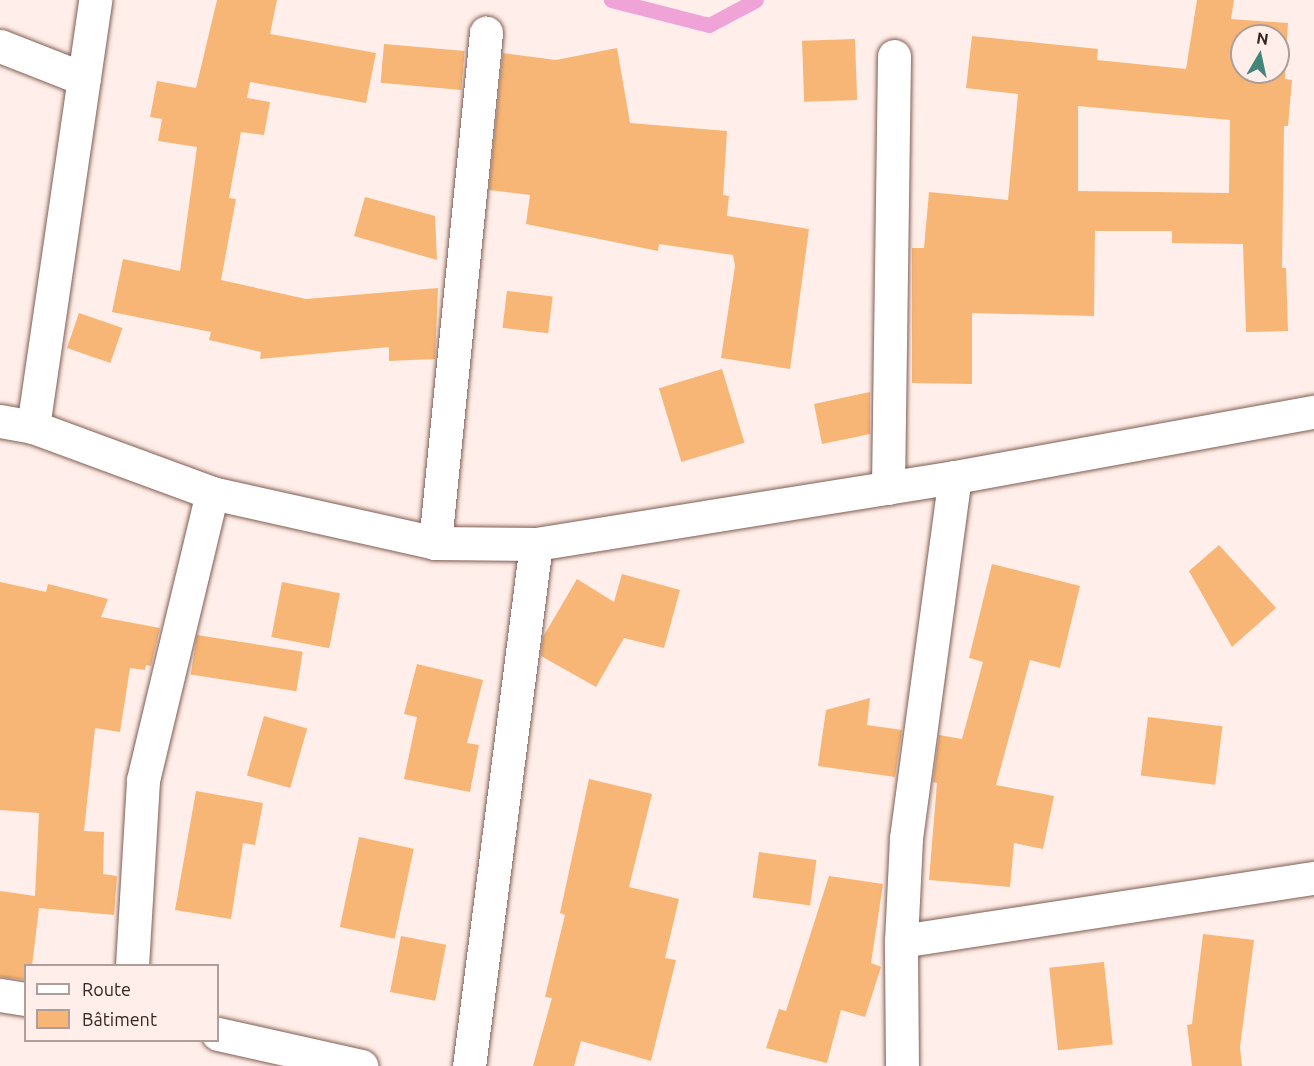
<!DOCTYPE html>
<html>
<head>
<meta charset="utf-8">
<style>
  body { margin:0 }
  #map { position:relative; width:1314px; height:1066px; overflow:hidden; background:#ffeee9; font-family:Ubuntu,sans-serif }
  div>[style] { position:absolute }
  .stream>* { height:15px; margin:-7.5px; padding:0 7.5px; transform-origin:7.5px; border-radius:7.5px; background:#efa3d7 }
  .building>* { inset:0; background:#f7b675; transform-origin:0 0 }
  .roads { filter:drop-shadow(0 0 2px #805d53) drop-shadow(0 0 2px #805d53) }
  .minor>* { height:33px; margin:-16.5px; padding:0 16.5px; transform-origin:16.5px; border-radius:16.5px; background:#fff }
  span { translate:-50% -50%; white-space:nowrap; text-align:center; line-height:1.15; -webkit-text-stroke:4.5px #ffeee9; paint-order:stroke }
  .legend { position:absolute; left:24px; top:964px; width:195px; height:78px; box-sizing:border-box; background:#ffeee9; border:2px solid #ae9e99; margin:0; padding:8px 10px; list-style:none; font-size:18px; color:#342521 }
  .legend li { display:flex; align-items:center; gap:12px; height:30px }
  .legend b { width:30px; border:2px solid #ae9e99 }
  .north { position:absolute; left:1230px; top:24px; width:60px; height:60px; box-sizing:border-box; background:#ffeee9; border:2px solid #ae9e99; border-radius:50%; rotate:9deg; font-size:16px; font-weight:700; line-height:24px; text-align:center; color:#342521 }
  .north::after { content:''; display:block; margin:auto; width:21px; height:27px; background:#438679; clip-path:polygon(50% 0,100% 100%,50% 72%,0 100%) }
</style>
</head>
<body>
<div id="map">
  <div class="stream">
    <i style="left:611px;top:0;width:101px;rotate:14.3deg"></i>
    <i style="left:709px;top:25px;width:53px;rotate:-28deg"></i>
  </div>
  <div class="building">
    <i style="clip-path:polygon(217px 0,277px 0,270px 34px,376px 53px,366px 103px,250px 82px,247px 98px,270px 102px,264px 135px,241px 132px,229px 198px,236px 199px,221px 280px,306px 299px,438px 288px,435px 359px,389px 361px,389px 347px,260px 359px,261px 352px,209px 340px,211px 332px,112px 312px,123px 259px,180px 271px,197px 147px,158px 141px,162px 119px,150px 117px,157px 81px,196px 88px)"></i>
    <i style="clip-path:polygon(evenodd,1197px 0,1234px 0,1231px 19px,1288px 23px,1285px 79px,1292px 80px,1288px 126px,1284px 126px,1282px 268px,1286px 268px,1288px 331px,1246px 332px,1243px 244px,1172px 243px,1172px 231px,1095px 231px,1094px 316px,972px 313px,972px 384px,912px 383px,912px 248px,924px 248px,929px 192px,1008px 200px,1018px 94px,966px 88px,972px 36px,1098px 49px,1097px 60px,1186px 69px,1197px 0,1242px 36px,1278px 36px,1278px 72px,1242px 72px,1242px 36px,1197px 0,1078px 106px,1230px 120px,1229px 193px,1078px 191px,1078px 106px)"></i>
    <i style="left:855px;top:39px;width:61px;height:53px;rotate:88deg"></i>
    <i style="left:384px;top:44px;width:81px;height:39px;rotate:5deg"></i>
    <i style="clip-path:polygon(617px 48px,630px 123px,727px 131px,723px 195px,729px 196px,727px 216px,809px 229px,790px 369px,721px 358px,735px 266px,733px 255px,659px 244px,658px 251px,526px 224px,530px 195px,489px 190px,503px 53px,556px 60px)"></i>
    <i style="clip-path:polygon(365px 197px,435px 216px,437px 260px,354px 236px)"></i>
    <i style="left:507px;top:291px;width:46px;height:37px;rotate:7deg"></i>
    <i style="left:79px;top:313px;width:46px;height:37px;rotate:19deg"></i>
    <i style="left:722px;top:369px;width:77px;height:66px;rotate:73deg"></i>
    <i style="clip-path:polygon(870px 392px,870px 434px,822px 444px,814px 404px)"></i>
    <i style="clip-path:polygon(1219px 545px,1276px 608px,1232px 647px,1189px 571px)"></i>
    <i style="clip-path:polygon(992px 564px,1080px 586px,1060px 668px,1030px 660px,996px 785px,1054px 796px,1043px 849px,1014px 843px,1010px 887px,929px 880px,937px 783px,933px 782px,939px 735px,962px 739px,983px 662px,969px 658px)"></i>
    <i style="clip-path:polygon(622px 574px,680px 590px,664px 648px,624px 638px,596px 687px,541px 656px,543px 637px,577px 579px,614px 602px)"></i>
    <i style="clip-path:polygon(0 582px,46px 592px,48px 584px,108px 599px,101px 617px,160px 628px,151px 666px,146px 665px,145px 670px,130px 668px,120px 732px,95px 728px,84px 831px,104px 832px,103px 874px,117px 876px,114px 915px,39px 908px,32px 966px,26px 966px,26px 980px,0 977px,0 891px,35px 896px,39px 813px,0 810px)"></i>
    <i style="left:282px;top:582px;width:59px;height:56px;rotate:11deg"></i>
    <i style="left:197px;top:635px;width:107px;height:40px;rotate:9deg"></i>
    <i style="clip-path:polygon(417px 664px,483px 680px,467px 743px,479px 745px,470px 792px,404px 779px,417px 717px,404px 714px)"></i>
    <i style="clip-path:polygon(870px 698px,867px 725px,902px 730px,895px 777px,818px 766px,826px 710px)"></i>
    <i style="left:264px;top:716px;width:45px;height:62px;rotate:16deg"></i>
    <i style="left:1148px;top:717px;width:75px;height:59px;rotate:7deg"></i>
    <i style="clip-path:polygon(589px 779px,652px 794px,629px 887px,679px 899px,665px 958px,676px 960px,651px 1061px,581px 1041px,574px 1066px,533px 1066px,552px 998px,545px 997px,565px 915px,560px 913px)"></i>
    <i style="clip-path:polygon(196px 791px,263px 803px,255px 845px,243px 843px,231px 919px,175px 910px)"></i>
    <i style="left:359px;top:837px;width:56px;height:92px;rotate:12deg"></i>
    <i style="left:759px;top:852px;width:58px;height:46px;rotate:8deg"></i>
    <i style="clip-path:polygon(829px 876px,883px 884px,871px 963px,881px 967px,865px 1017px,841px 1010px,827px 1063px,766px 1048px,779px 1009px,786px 1011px)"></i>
    <i style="clip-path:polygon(1203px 934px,1254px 940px,1240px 1047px,1242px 1066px,1192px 1066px,1187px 1025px,1192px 1024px)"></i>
    <i style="left:401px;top:936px;width:46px;height:57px;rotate:11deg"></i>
    <i style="left:1104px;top:962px;width:83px;height:55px;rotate:84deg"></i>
  </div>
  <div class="roads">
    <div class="minor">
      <i style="left:0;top:46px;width:90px;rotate:21.4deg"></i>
      <i style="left:0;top:421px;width:34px;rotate:10deg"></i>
      <i style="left:33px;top:427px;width:191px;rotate:20.2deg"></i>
      <i style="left:212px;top:493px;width:229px;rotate:12.6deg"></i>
      <i style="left:435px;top:543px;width:101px;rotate:0.6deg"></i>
      <i style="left:536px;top:544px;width:424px;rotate:-9.1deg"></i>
      <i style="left:955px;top:477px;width:365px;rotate:-10.3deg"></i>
      <i style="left:33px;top:427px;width:431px;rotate:-81.7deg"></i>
      <i style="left:888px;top:488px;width:432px;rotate:-89.2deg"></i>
      <i style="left:435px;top:543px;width:513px;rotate:-84.29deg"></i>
      <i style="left:901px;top:941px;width:418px;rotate:-8.7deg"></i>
      <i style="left:132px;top:966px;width:186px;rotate:-86.6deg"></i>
      <i style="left:143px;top:780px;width:295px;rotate:-76.5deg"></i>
      <i style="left:0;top:995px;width:26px;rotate:9deg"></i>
      <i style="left:218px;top:1034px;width:147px;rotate:12.6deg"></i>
      <i style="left:469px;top:1066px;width:526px;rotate:-82.69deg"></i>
      <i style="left:902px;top:1066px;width:125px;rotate:-90.5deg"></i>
      <i style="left:901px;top:941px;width:103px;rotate:-87.2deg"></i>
      <i style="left:906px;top:838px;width:364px;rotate:-82.3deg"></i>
    </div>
  </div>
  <ul class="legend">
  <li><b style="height:8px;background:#fff"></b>Route</li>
  <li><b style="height:16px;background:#f7b675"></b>Bâtiment</li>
  </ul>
  <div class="north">N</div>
</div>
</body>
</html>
